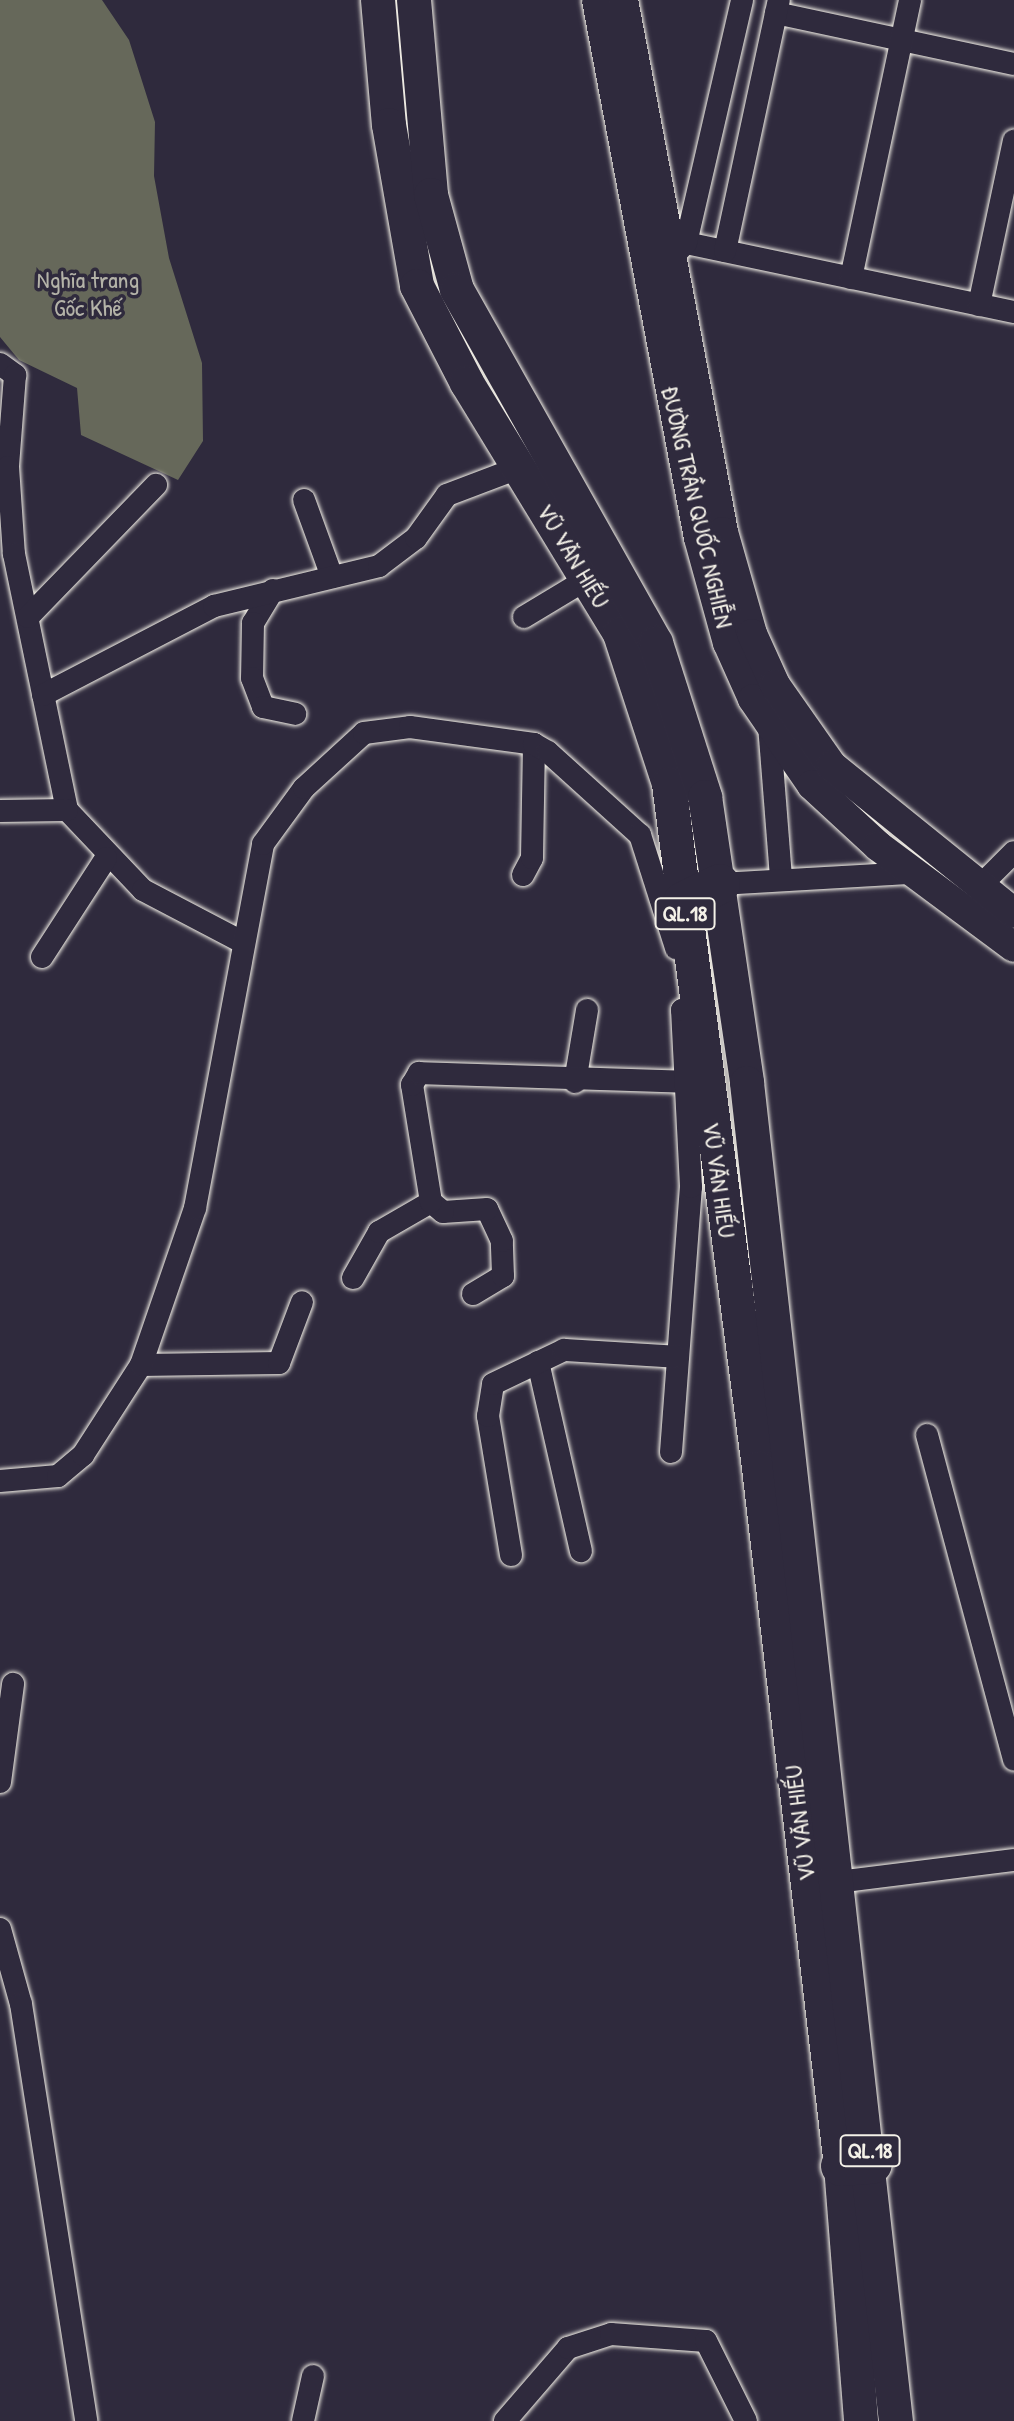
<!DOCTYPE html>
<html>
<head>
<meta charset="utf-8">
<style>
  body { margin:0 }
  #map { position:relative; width:1014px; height:2421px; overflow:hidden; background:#2f2a3d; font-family:"Patrick Hand",sans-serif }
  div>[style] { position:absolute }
  .green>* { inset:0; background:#66685a }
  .roads { filter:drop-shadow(0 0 2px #f4f1e8) drop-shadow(0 0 2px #f4f1e8) }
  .street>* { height:22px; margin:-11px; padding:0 11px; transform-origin:11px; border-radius:11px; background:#2f2a3d }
  .secondary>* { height:30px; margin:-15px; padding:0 15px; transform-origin:15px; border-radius:15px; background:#2f2a3d }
  .primary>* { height:34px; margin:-17px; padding:0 17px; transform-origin:17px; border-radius:17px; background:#2f2a3d }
  .highway>* { height:40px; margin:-20px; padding:0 20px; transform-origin:20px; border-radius:20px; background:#2f2a3d }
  span { translate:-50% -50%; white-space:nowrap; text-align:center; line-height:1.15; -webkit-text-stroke:7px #2f2a3d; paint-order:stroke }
  .shield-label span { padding:2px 6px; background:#2f2a3d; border:2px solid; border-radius:6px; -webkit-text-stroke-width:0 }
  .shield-label { font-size:22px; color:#f4f1e8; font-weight:700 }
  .park-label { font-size:24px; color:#b4b3a8 }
  .street-label { font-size:24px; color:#f4f1e8 }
</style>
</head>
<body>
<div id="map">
  <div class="green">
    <i style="clip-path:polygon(0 0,102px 0,129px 40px,155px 122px,154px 176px,169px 258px,202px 363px,203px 441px,178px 480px,81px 435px,77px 388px,19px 360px,0 337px)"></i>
  </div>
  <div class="roads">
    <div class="street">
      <i style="left:776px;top:13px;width:243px;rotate:12.1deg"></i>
      <i style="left:686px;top:243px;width:335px;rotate:11.9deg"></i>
      <i style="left:725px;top:251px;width:257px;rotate:-77.9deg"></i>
      <i style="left:677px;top:252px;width:13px;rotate:-45deg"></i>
      <i style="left:686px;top:243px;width:249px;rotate:-77deg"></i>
      <i style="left:851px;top:278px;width:284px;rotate:-78deg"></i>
      <i style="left:979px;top:305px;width:168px;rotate:-78deg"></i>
      <i style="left:0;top:364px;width:19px;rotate:36deg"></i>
      <i style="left:15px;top:375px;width:92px;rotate:94.4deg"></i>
      <i style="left:8px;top:467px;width:87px;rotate:86.1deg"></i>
      <i style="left:14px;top:554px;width:261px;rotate:78.3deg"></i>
      <i style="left:67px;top:810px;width:110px;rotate:46.5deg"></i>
      <i style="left:143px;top:890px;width:112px;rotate:27.7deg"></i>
      <i style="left:304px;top:500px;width:82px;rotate:70deg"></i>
      <i style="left:273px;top:590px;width:39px;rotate:121deg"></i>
      <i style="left:253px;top:623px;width:55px;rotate:91deg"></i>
      <i style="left:252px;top:678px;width:31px;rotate:69deg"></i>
      <i style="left:263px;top:707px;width:33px;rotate:12deg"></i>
      <i style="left:28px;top:617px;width:184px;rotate:-45.9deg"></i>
      <i style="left:524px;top:617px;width:74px;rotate:-31.1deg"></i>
      <i style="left:43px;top:695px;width:193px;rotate:-27.5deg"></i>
      <i style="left:214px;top:606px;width:170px;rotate:-13.6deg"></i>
      <i style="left:379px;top:566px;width:46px;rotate:-37.1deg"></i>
      <i style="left:416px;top:538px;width:53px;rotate:-54.2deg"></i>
      <i style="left:447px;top:495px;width:76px;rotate:-20.8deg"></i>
      <i style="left:769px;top:725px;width:153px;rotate:85.5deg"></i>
      <i style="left:0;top:811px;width:67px;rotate:-0.9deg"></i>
      <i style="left:523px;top:875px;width:19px;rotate:-62deg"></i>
      <i style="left:532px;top:858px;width:114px;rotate:-89deg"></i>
      <i style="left:720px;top:884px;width:193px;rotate:-3.3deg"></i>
      <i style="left:979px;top:887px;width:49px;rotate:-45deg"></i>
      <i style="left:42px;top:957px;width:118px;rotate:-57.1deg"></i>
      <i style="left:575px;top:1082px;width:73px;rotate:-80.5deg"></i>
      <i style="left:353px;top:1278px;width:53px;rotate:-60.5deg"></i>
      <i style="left:379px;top:1232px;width:60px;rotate:-30deg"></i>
      <i style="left:473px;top:1294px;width:35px;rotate:-31deg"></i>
      <i style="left:503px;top:1276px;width:35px;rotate:-92deg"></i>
      <i style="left:502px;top:1241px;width:35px;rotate:-115deg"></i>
      <i style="left:487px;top:1209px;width:44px;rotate:176.1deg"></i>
      <i style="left:443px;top:1212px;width:16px;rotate:-140deg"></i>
      <i style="left:431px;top:1202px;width:119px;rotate:-99.2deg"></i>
      <i style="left:412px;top:1085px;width:14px;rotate:-60deg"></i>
      <i style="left:419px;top:1073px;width:270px;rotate:1.9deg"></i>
      <i style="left:538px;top:1362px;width:194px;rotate:77.2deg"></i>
      <i style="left:141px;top:1365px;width:138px;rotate:-0.8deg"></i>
      <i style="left:279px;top:1363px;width:65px;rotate:-69.3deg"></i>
      <i style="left:927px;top:1435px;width:336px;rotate:75deg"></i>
      <i style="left:671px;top:1452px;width:266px;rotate:-85.7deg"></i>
      <i style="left:691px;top:1187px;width:177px;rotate:-92.9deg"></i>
      <i style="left:682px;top:1010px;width:7px;rotate:-8deg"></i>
      <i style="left:0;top:1481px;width:58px;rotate:-4.9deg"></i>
      <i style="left:58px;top:1476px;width:33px;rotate:-40deg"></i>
      <i style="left:83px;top:1455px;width:107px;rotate:-57.2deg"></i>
      <i style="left:141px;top:1365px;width:166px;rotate:-71deg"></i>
      <i style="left:195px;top:1208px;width:370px;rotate:-79.4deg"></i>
      <i style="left:263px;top:844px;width:69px;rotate:-53.8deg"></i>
      <i style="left:304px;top:788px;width:81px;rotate:-42.5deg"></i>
      <i style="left:364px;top:733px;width:46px;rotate:-7.4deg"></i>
      <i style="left:410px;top:727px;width:125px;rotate:7.8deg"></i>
      <i style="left:534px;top:744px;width:16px;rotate:30deg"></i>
      <i style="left:548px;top:752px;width:124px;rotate:42.1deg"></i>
      <i style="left:640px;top:835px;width:119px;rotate:72.3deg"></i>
      <i style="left:511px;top:1555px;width:141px;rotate:-99.4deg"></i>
      <i style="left:488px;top:1416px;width:32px;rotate:-81deg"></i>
      <i style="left:493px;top:1384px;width:79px;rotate:-25.6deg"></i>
      <i style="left:564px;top:1350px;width:113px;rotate:3.5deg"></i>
      <i style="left:0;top:1782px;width:99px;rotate:-82.4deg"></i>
      <i style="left:837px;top:1882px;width:178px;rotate:-7.1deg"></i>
      <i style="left:0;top:1929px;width:78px;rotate:74.4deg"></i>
      <i style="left:21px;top:2004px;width:422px;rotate:81.1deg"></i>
      <i style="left:303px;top:2421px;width:46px;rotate:-77.5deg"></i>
      <i style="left:505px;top:2421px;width:96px;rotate:-49.2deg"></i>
      <i style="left:568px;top:2348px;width:45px;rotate:-18deg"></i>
      <i style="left:611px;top:2334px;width:95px;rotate:4.2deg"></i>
      <i style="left:706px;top:2341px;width:89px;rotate:63.4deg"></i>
    </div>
    <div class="secondary">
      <i style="left:597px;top:0;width:548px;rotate:79.26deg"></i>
      <i style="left:699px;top:538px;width:109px;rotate:74.6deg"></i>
      <i style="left:728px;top:643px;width:61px;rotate:65.9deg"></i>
      <i style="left:753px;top:699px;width:104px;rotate:55.5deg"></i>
      <i style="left:812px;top:785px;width:90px;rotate:42.7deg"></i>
      <i style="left:878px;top:846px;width:169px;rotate:36.6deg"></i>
      <i style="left:623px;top:0;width:541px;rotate:79.35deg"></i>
      <i style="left:723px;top:532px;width:106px;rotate:74.1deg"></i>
      <i style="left:752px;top:634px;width:56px;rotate:65.7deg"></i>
      <i style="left:775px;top:685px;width:99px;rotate:54.9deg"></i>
      <i style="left:832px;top:766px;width:234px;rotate:38.9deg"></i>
    </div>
    <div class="primary">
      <i style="left:378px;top:0;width:125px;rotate:85deg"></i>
      <i style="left:389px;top:125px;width:163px;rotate:80.1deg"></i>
      <i style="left:417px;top:286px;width:109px;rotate:62.7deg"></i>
      <i style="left:467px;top:383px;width:294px;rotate:58.6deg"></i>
      <i style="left:620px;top:634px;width:158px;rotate:71.9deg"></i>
      <i style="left:669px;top:784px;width:690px;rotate:82.5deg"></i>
      <i style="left:759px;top:1468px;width:703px;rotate:83.3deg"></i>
      <i style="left:841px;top:2166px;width:256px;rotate:85.5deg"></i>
      <i style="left:414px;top:0;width:196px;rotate:85deg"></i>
      <i style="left:431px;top:195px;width:98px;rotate:74.7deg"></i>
      <i style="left:457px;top:290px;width:405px;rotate:60.6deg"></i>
      <i style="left:656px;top:643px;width:162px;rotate:72.3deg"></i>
      <i style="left:705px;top:797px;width:289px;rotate:81.6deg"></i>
      <i style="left:747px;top:1083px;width:1346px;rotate:83.65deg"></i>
    </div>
    <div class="highway">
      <i style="left:683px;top:902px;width:41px;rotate:-25.9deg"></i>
      <i style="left:841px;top:2166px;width:31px;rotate:-4deg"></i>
    </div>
  </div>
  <div class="shield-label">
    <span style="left:685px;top:914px">QL.18</span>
    <span style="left:870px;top:2151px">QL.18</span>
  </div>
  <div class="park-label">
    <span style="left:88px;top:294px">Nghĩa trang<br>Gốc Khế</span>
  </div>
  <div class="street-label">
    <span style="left:697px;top:507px;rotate:77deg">ĐƯỜNG TRẦN QUỐC NGHIỄN</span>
    <span style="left:573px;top:556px;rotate:59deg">VŨ VĂN HIẾU</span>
    <span style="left:719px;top:1180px;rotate:82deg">VŨ VĂN HIẾU</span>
    <span style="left:800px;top:1823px;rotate:-97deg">VŨ VĂN HIẾU</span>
  </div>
</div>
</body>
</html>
